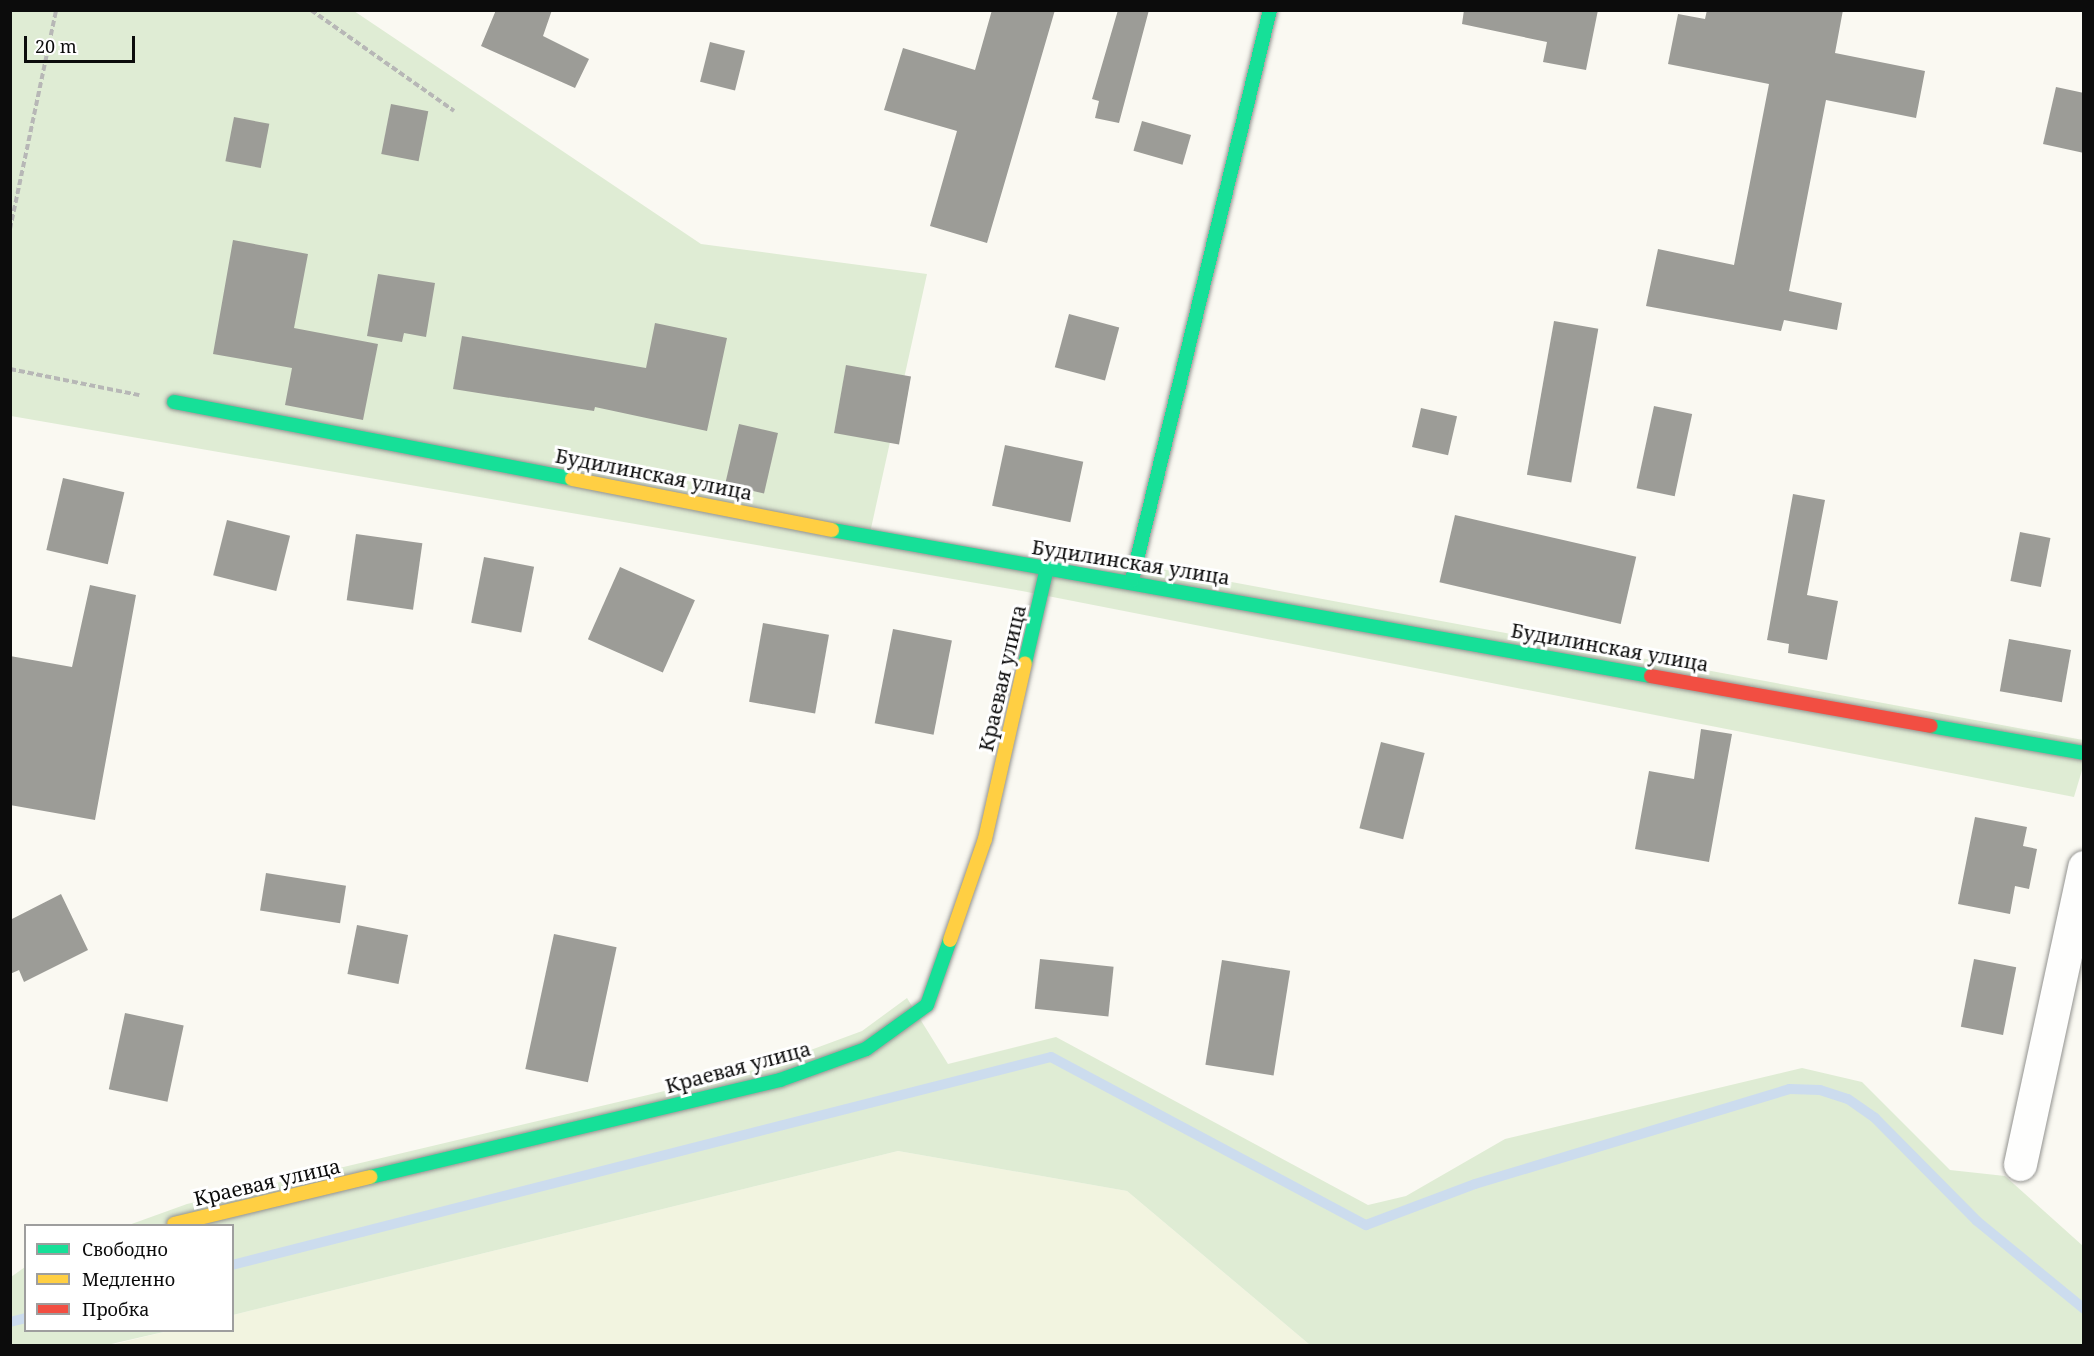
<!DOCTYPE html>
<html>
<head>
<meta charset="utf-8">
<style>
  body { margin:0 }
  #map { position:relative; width:2094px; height:1356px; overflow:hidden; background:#faf9f2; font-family:"Noto Serif",serif }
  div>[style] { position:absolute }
  .farmland>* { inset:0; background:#f2f4e0 }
  .green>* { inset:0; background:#dfecd4 }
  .stream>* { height:10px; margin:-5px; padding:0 5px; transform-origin:5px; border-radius:5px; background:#ccdcee }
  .building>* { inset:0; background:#9c9c97; transform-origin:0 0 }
  .path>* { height:4px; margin-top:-2px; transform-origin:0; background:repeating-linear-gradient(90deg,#b7b7b6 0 6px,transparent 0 9px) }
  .roads { filter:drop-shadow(0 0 2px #939390) drop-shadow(0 0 2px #939390) }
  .street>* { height:33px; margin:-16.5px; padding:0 16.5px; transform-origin:16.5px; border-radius:16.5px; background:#fefefd }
  .fast>* { height:14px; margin:-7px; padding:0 7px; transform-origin:7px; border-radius:7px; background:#16e098 }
  .slow>* { height:14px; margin:-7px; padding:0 7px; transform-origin:7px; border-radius:7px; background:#ffcf43 }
  .jam>* { height:14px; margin:-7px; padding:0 7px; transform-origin:7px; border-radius:7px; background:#f24e42 }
  span { translate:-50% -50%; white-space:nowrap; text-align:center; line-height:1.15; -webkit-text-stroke:6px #fff; paint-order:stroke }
  .street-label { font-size:20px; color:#0c0c0c }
  .frame { position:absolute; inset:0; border:12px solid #0c0c0c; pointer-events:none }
  .legend { position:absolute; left:24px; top:1224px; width:210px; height:108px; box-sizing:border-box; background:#fff; border:2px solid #9e9e9e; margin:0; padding:8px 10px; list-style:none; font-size:18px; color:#0c0c0c }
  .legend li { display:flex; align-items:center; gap:12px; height:30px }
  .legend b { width:30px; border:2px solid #9e9e9e }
  .scale { position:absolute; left:24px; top:36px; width:111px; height:27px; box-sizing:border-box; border:3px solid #0c0c0c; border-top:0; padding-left:8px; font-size:18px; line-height:21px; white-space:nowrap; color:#0c0c0c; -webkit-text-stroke:4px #fff; paint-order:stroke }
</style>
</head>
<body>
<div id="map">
  <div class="farmland">
    <i style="clip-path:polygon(898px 1151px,1127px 1191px,1310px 1345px,107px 1346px,168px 1331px,232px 1330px,233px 1315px)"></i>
  </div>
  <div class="green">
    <i style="clip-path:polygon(10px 11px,354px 11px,701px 244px,927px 274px,870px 533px,1102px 572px,1145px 566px,2083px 740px,2083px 767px,2074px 797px,1022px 591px,11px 416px)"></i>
    <i style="clip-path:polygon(907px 998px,948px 1064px,1056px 1037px,1368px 1205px,1406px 1196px,1505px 1139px,1802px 1068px,1862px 1082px,1950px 1170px,2005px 1176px,2083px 1246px,2083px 1345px,1310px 1345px,1127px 1191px,898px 1151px,233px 1315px,232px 1226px,126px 1226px,187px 1204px,762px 1068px,862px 1031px)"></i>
    <i style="clip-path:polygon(25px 1267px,26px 1330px,168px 1331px,107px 1345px,11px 1345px,11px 1277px)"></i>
  </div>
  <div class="stream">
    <i style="left:232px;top:1265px;width:845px;rotate:-14.25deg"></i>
    <i style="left:1051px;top:1057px;width:357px;rotate:28.1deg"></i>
    <i style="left:1366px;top:1225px;width:116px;rotate:-20.6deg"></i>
    <i style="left:1475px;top:1184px;width:329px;rotate:-16.8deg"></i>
    <i style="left:1790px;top:1089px;width:30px;rotate:2deg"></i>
    <i style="left:1820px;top:1090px;width:29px;rotate:18deg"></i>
    <i style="left:1848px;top:1099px;width:33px;rotate:35deg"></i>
    <i style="left:1875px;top:1118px;width:145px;rotate:45.3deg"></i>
    <i style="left:1977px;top:1221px;width:139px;rotate:39.4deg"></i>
    <i style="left:10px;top:1322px;width:16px;rotate:-14deg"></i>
  </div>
  <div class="building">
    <i style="clip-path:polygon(496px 10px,552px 10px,543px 36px,589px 59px,575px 88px,481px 46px)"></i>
    <i style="clip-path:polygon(992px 10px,1055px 10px,987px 243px,930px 226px,957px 131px,884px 110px,903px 48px,975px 70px)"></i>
    <i style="clip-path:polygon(1118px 10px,1149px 10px,1119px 123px,1095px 118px,1099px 101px,1092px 99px)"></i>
    <i style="clip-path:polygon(1464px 10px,1598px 10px,1586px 70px,1543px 62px,1547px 42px,1462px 24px)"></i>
    <i style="clip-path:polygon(1707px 10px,1843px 10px,1835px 53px,1925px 71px,1916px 118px,1826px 100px,1789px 291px,1842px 303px,1837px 330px,1784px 320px,1781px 331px,1646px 306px,1658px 249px,1734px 265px,1769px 84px,1668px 64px,1678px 14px,1705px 19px)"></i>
    <i style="left:710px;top:42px;width:36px;height:41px;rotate:14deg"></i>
    <i style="clip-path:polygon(2056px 87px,2084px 93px,2084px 153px,2043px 144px)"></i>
    <i style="left:391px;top:104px;width:38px;height:51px;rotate:11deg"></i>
    <i style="left:234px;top:117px;width:36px;height:45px;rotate:11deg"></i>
    <i style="left:1142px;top:121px;width:51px;height:31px;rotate:16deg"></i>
    <i style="clip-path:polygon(233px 240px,308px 254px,294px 328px,378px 344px,363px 420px,285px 405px,292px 368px,213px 354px)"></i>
    <i style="clip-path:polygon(378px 274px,435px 283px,426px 337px,404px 333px,402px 342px,367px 336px)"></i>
    <i style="left:1069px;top:314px;width:52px;height:55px;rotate:15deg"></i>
    <i style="left:1554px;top:321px;width:45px;height:156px;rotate:10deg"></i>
    <i style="clip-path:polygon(655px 323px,727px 338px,707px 431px,595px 407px,594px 411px,453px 389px,462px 336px,646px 368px)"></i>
    <i style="left:846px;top:365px;width:66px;height:69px;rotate:10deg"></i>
    <i style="left:1654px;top:406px;width:39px;height:84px;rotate:12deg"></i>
    <i style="left:1421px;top:408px;width:37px;height:40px;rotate:13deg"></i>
    <i style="left:739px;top:424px;width:40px;height:62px;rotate:13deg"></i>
    <i style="left:1005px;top:445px;width:80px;height:62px;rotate:12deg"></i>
    <i style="left:63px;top:478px;width:63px;height:74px;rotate:13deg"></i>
    <i style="clip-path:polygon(1793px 494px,1825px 500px,1807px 595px,1838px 601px,1827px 660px,1788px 653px,1789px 644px,1767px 640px)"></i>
    <i style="left:1455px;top:515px;width:186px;height:69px;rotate:13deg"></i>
    <i style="left:227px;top:520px;width:65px;height:57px;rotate:14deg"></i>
    <i style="left:2020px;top:532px;width:31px;height:50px;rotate:11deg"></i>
    <i style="left:356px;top:534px;width:67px;height:67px;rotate:8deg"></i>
    <i style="left:484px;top:557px;width:51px;height:67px;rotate:11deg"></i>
    <i style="left:620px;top:567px;width:82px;height:79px;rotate:24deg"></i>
    <i style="clip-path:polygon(90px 585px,136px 595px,95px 820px,10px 805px,10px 656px,72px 667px)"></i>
    <i style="left:763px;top:623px;width:67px;height:80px;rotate:10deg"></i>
    <i style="left:893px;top:629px;width:60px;height:96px;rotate:11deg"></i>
    <i style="left:2009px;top:639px;width:63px;height:53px;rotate:10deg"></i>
    <i style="clip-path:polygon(1701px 729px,1732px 734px,1709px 862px,1635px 849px,1649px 771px,1694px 779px)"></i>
    <i style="left:1381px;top:742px;width:45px;height:89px;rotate:14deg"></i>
    <i style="clip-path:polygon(1975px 817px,2027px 827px,2023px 846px,2037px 849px,2029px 889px,2015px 886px,2010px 914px,1958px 904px)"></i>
    <i style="left:266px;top:873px;width:81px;height:38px;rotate:9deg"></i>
    <i style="clip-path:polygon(61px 894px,88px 950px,24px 982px,19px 970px,10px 974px,10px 920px)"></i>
    <i style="left:357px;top:925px;width:52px;height:50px;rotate:11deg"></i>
    <i style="left:554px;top:934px;width:64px;height:138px;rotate:12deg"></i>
    <i style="left:1040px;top:959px;width:74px;height:50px;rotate:6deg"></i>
    <i style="left:1974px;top:959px;width:43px;height:69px;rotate:11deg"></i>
    <i style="left:1222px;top:960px;width:69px;height:106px;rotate:9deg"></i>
    <i style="left:125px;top:1013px;width:60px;height:78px;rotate:12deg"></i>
  </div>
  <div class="path">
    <i style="left:311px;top:10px;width:175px;rotate:35.2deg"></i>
    <i style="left:10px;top:229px;width:224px;rotate:-78.1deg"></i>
    <i style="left:10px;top:369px;width:132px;rotate:11.4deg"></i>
  </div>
  <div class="roads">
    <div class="street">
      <i style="left:2020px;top:1164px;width:304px;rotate:-77.8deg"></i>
    </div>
    <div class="fast">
      <i style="left:174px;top:402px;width:405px;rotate:10.9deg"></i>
      <i style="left:832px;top:530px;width:832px;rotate:10.11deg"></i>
      <i style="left:1132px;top:580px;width:586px;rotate:-76.39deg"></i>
      <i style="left:1025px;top:663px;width:98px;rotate:-77deg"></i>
      <i style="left:1931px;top:726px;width:155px;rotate:10deg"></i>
      <i style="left:370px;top:1177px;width:421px;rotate:-13.3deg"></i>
      <i style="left:780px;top:1080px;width:91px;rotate:-19.8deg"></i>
      <i style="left:866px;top:1049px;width:75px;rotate:-35.8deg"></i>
      <i style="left:927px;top:1005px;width:69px;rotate:-70.5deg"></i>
    </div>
    <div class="slow">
      <i style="left:572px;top:479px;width:265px;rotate:11.1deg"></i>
      <i style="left:950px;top:940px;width:107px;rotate:-70.9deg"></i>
      <i style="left:985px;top:839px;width:180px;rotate:-77.2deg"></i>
      <i style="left:174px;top:1224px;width:202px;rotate:-13.5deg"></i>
    </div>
    <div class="jam">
      <i style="left:1651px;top:676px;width:284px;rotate:10.1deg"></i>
    </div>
  </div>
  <div class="street-label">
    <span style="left:654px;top:474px;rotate:11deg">Будилинская улица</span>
    <span style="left:1131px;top:562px;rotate:9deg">Будилинская улица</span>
    <span style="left:1610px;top:647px;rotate:10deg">Будилинская улица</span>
    <span style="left:1002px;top:678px;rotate:-77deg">Краевая улица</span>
    <span style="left:738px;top:1067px;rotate:-15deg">Краевая улица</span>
    <span style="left:267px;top:1182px;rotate:-13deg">Краевая улица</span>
  </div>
  <div class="frame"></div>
  <ul class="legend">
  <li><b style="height:8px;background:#16e098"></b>Свободно</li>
  <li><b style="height:8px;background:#ffcf43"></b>Медленно</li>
  <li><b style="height:8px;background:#f24e42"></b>Пробка</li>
  </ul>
  <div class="scale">20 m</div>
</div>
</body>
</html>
